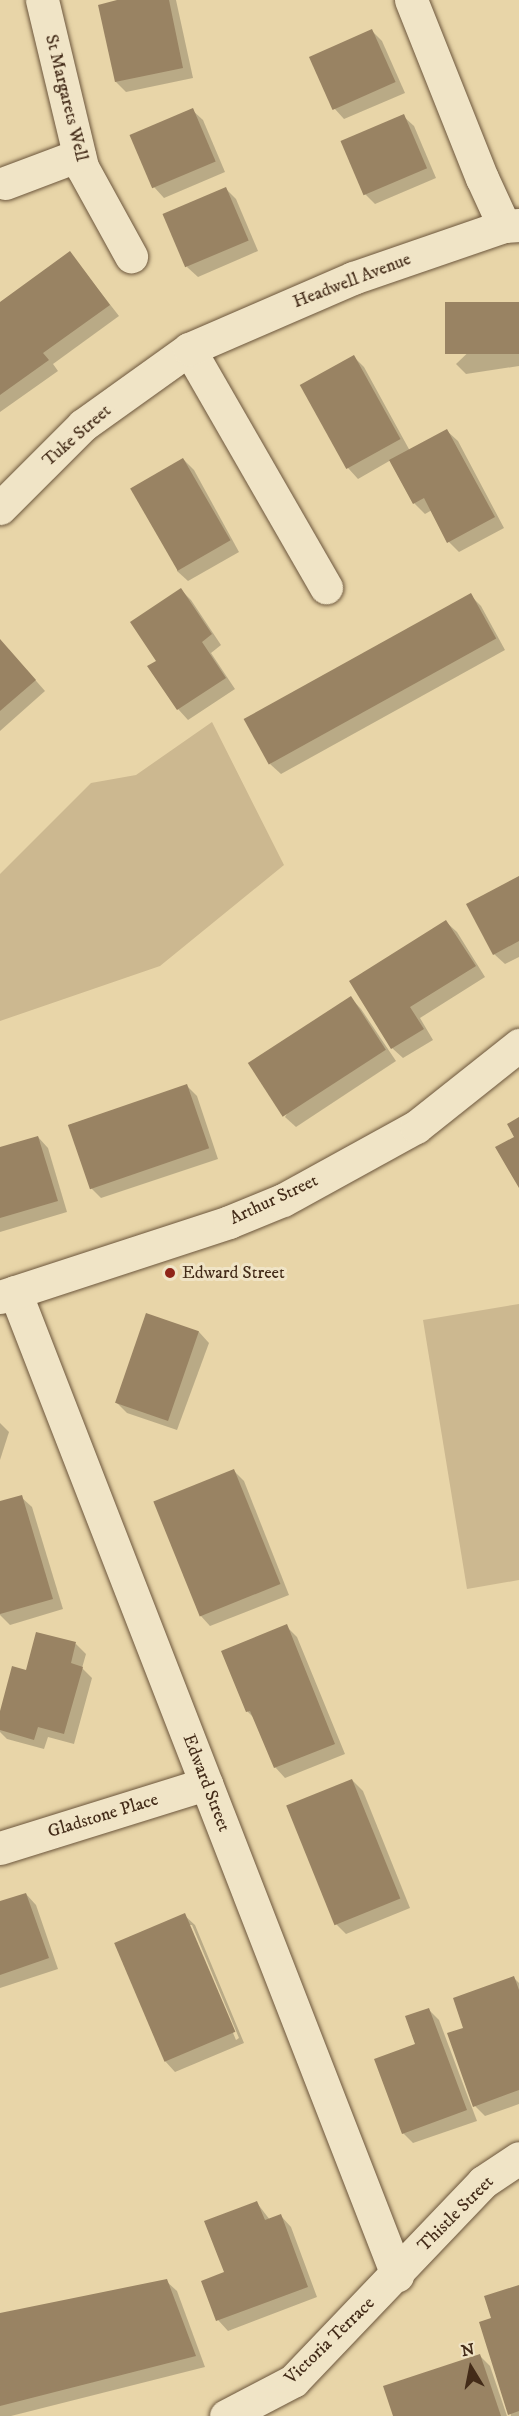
<!DOCTYPE html>
<html>
<head>
<meta charset="utf-8">
<style>
  body { margin:0 }
  #map { position:relative; width:519px; height:2416px; overflow:hidden; background:#e8d5a8; font-family:"IM FELL DW Pica",serif }
  div>[style] { position:absolute }
  .green>* { inset:0; background:#ccb890 }
  .shadow>* { inset:0; background:#0003 }
  .building>* { inset:0; background:#998363; transform-origin:0 0 }
  .roads { filter:drop-shadow(0 0 2px #6c563c) drop-shadow(0 0 2px #6c563c) }
  .minor>* { height:33px; margin:-16.5px; padding:0 16.5px; transform-origin:16.5px; border-radius:16.5px; background:#f0e4c6 }
  .dots>* { width:16px; height:16px; translate:-50% -50%; box-sizing:border-box; border:3px solid #f0e4c6; border-radius:50% }
  span { translate:-50% -50%; white-space:nowrap; text-align:center; line-height:1.15; -webkit-text-stroke:6px #f0e4c6; paint-order:stroke }
  .street-label { font-size:18px; color:#432b18 }
  .poi-label { font-size:18px; color:#432b18 }
  .left { translate:0 -50%; text-align:left }
  .north { position:absolute; left:441px; top:2338px; width:60px; height:60px; -webkit-text-stroke:4px #f0e4c6; paint-order:stroke; rotate:350deg; font-size:16px; font-weight:700; line-height:24px; text-align:center; color:#432b18 }
  .north::after { content:''; display:block; margin:auto; width:21px; height:27px; background:#432b18; clip-path:polygon(50% 0,100% 100%,50% 72%,0 100%) }
</style>
</head>
<body>
<div id="map">
  <div class="green">
    <i style="clip-path:polygon(212px 722px,284px 865px,160px 966px,0 1021px,0 874px,91px 783px,136px 775px)"></i>
    <i style="clip-path:polygon(519px 1304px,519px 1580px,467px 1589px,423px 1320px)"></i>
  </div>
  <div class="shadow">
    <i style="clip-path:polygon(119px 0,176px 0,193px 78px,126px 92px,116px 82px)"></i>
    <i style="clip-path:polygon(372px 31px,382px 41px,405px 93px,344px 119px,334px 108px)"></i>
    <i style="clip-path:polygon(192px 110px,203px 120px,225px 172px,164px 198px,154px 187px)"></i>
    <i style="clip-path:polygon(403px 116px,414px 126px,436px 178px,375px 204px,365px 194px)"></i>
    <i style="clip-path:polygon(226px 189px,236px 199px,258px 251px,198px 277px,187px 267px)"></i>
    <i style="clip-path:polygon(70px 253px,119px 316px,53px 364px,58px 371px,0 412px,0 303px)"></i>
    <i style="clip-path:polygon(519px 304px,519px 366px,466px 374px,456px 364px)"></i>
    <i style="clip-path:polygon(354px 357px,364px 367px,410px 451px,447px 431px,458px 441px,504px 528px,459px 552px,449px 542px,432px 510px,425px 514px,414px 503px,391px 460px,358px 479px,348px 468px)"></i>
    <i style="clip-path:polygon(183px 459px,194px 470px,239px 552px,188px 581px,177px 571px)"></i>
    <i style="clip-path:polygon(181px 590px,191px 600px,221px 645px,211px 653px,235px 689px,188px 720px,178px 709px,158px 661px)"></i>
    <i style="clip-path:polygon(470px 595px,481px 606px,505px 650px,281px 774px,270px 764px)"></i>
    <i style="clip-path:polygon(0 640px,45px 691px,0 731px)"></i>
    <i style="clip-path:polygon(519px 878px,519px 957px,505px 964px,494px 954px)"></i>
    <i style="clip-path:polygon(446px 922px,457px 932px,485px 977px,420px 1018px,433px 1040px,403px 1058px,392px 1048px)"></i>
    <i style="clip-path:polygon(351px 998px,361px 1009px,396px 1061px,296px 1127px,285px 1117px)"></i>
    <i style="clip-path:polygon(187px 1086px,197px 1096px,218px 1159px,101px 1198px,91px 1188px,69px 1125px)"></i>
    <i style="clip-path:polygon(38px 1137px,48px 1148px,67px 1212px,0 1232px,0 1149px)"></i>
    <i style="clip-path:polygon(146px 1315px,199px 1332px,209px 1343px,177px 1430px,127px 1413px,117px 1403px)"></i>
    <i style="clip-path:polygon(0 1423px,9px 1432px,0 1460px)"></i>
    <i style="clip-path:polygon(233px 1470px,244px 1481px,289px 1595px,210px 1626px,200px 1615px)"></i>
    <i style="clip-path:polygon(21px 1497px,32px 1507px,63px 1609px,10px 1625px,0 1615px,0 1503px)"></i>
    <i style="clip-path:polygon(286px 1626px,297px 1637px,345px 1754px,285px 1778px,275px 1767px,256px 1720px,248px 1712px,223px 1652px)"></i>
    <i style="clip-path:polygon(76px 1644px,86px 1654px,82px 1668px,92px 1678px,74px 1744px,48px 1737px,44px 1749px,7px 1739px,0 1732px,0 1717px,27px 1671px)"></i>
    <i style="clip-path:polygon(352px 1780px,363px 1791px,410px 1908px,346px 1934px,336px 1924px)"></i>
    <i style="clip-path:polygon(26px 1894px,36px 1905px,58px 1969px,0 1988px,0 1903px)"></i>
    <i style="clip-path:polygon(evenodd,184px 1915px,195px 1925px,244px 2043px,175px 2072px,165px 2061px,184px 1915px,188px 1925px,192px 1925px,239px 2038px,236px 2040px,188px 1925px)"></i>
    <i style="clip-path:polygon(514px 1978px,519px 1983px,519px 2104px,485px 2116px,475px 2106px,465px 2029px)"></i>
    <i style="clip-path:polygon(429px 2010px,439px 2020px,477px 2121px,413px 2143px,403px 2133px)"></i>
    <i style="clip-path:polygon(257px 2203px,270px 2220px,281px 2216px,291px 2227px,317px 2297px,228px 2331px,218px 2320px,226px 2273px)"></i>
    <i style="clip-path:polygon(166px 2281px,177px 2291px,205px 2367px,11px 2416px,0 2416px,0 2314px)"></i>
    <i style="clip-path:polygon(519px 2286px,519px 2416px,511px 2416px,492px 2319px)"></i>
    <i style="clip-path:polygon(480px 2356px,490px 2366px,507px 2416px,395px 2416px)"></i>
  </div>
  <div class="building">
    <i style="clip-path:polygon(117px 0,169px 0,183px 68px,115px 82px,98px 5px)"></i>
    <i style="left:372px;top:29px;width:58px;height:69px;rotate:66deg"></i>
    <i style="left:193px;top:108px;width:58px;height:69px;rotate:67deg"></i>
    <i style="left:404px;top:114px;width:59px;height:69px;rotate:67deg"></i>
    <i style="left:226px;top:187px;width:58px;height:69px;rotate:67deg"></i>
    <i style="clip-path:polygon(70px 251px,110px 305px,43px 353px,49px 360px,0 395px,0 302px)"></i>
    <i style="left:519px;top:302px;width:52px;height:74px;rotate:90deg"></i>
    <i style="left:354px;top:355px;width:96px;height:62px;rotate:61deg"></i>
    <i style="clip-path:polygon(447px 429px,495px 517px,447px 543px,424px 498px,413px 504px,389px 460px)"></i>
    <i style="left:183px;top:458px;width:95px;height:61px;rotate:60deg"></i>
    <i style="clip-path:polygon(181px 588px,212px 634px,202px 642px,226px 678px,177px 710px,147px 666px,156px 661px,130px 622px)"></i>
    <i style="left:471px;top:593px;width:52px;height:260px;rotate:61deg"></i>
    <i style="clip-path:polygon(0 639px,36px 680px,0 711px)"></i>
    <i style="clip-path:polygon(519px 876px,519px 941px,493px 955px,466px 904px)"></i>
    <i style="clip-path:polygon(446px 920px,476px 966px,410px 1007px,424px 1029px,391px 1049px,349px 981px)"></i>
    <i style="left:351px;top:996px;width:64px;height:123px;rotate:57deg"></i>
    <i style="left:187px;top:1084px;width:68px;height:126px;rotate:71deg"></i>
    <i style="clip-path:polygon(519px 1117px,519px 1188px,495px 1147px,514px 1137px,507px 1124px)"></i>
    <i style="clip-path:polygon(38px 1136px,58px 1201px,0 1218px,0 1147px)"></i>
    <i style="left:146px;top:1313px;width:56px;height:95px;rotate:19deg"></i>
    <i style="left:234px;top:1469px;width:124px;height:87px;rotate:68deg"></i>
    <i style="clip-path:polygon(22px 1495px,53px 1599px,0 1614px,0 1501px)"></i>
    <i style="clip-path:polygon(287px 1624px,335px 1744px,274px 1768px,250px 1711px,246px 1712px,221px 1651px)"></i>
    <i style="clip-path:polygon(36px 1632px,76px 1642px,71px 1663px,83px 1667px,64px 1734px,38px 1727px,34px 1740px,0 1730px,0 1711px,12px 1666px,26px 1670px)"></i>
    <i style="left:352px;top:1779px;width:129px;height:71px;rotate:68deg"></i>
    <i style="clip-path:polygon(26px 1893px,49px 1958px,0 1975px,0 1901px)"></i>
    <i style="left:185px;top:1913px;width:129px;height:77px;rotate:67deg"></i>
    <i style="clip-path:polygon(514px 1976px,519px 1990px,519px 2090px,473px 2107px,447px 2033px,463px 2028px,453px 1998px)"></i>
    <i style="clip-path:polygon(429px 2008px,467px 2110px,402px 2134px,374px 2059px,415px 2044px,405px 2016px)"></i>
    <i style="clip-path:polygon(257px 2201px,265px 2220px,281px 2214px,308px 2287px,216px 2321px,201px 2281px,224px 2272px,204px 2221px)"></i>
    <i style="clip-path:polygon(167px 2279px,196px 2356px,0 2406px,0 2313px)"></i>
    <i style="clip-path:polygon(519px 2285px,519px 2411px,508px 2415px,479px 2322px,491px 2318px,484px 2296px)"></i>
    <i style="clip-path:polygon(480px 2354px,501px 2416px,393px 2416px,383px 2386px)"></i>
  </div>
  <div class="roads">
    <div class="minor">
      <i style="left:42px;top:0;width:172px;rotate:76.5deg"></i>
      <i style="left:82px;top:167px;width:102px;rotate:61.2deg"></i>
      <i style="left:411px;top:0;width:192px;rotate:68.3deg"></i>
      <i style="left:482px;top:178px;width:53px;rotate:65.4deg"></i>
      <i style="left:5px;top:183px;width:79px;rotate:-20.7deg"></i>
      <i style="left:189px;top:349px;width:275px;rotate:60.1deg"></i>
      <i style="left:0;top:508px;width:117px;rotate:-45deg"></i>
      <i style="left:83px;top:425px;width:130px;rotate:-35.6deg"></i>
      <i style="left:189px;top:349px;width:179px;rotate:-23.4deg"></i>
      <i style="left:353px;top:278px;width:160px;rotate:-19deg"></i>
      <i style="left:504px;top:226px;width:15px;rotate:-4deg"></i>
      <i style="left:15px;top:1292px;width:1055px;rotate:68.76deg"></i>
      <i style="left:0;top:1297px;width:241px;rotate:-18.1deg"></i>
      <i style="left:229px;top:1222px;width:58px;rotate:-22.2deg"></i>
      <i style="left:283px;top:1200px;width:152px;rotate:-28.8deg"></i>
      <i style="left:416px;top:1127px;width:132px;rotate:-38.5deg"></i>
      <i style="left:0;top:1848px;width:216px;rotate:-17.3deg"></i>
      <i style="left:226px;top:2416px;width:76px;rotate:-27.6deg"></i>
      <i style="left:293px;top:2381px;width:275px;rotate:-46.3deg"></i>
      <i style="left:483px;top:2182px;width:43px;rotate:-33.7deg"></i>
    </div>
  </div>
  <div class="dots">
    <i style="left:170px;top:1273px;background:#8f2418"></i>
  </div>
  <div class="street-label">
    <span style="left:66px;top:98px;rotate:76deg">St Margarets Well</span>
    <span style="left:352px;top:281px;rotate:-21deg">Headwell Avenue</span>
    <span style="left:77px;top:436px;rotate:-41deg">Tuke Street</span>
    <span style="left:274px;top:1200px;rotate:-25deg">Arthur Street</span>
    <span style="left:206px;top:1783px;rotate:69deg">Edward Street</span>
    <span style="left:103px;top:1816px;rotate:-17deg">Gladstone Place</span>
    <span style="left:456px;top:2214px;rotate:-45deg">Thistle Street</span>
    <span style="left:330px;top:2341px;rotate:-44deg">Victoria Terrace</span>
  </div>
  <div class="poi-label">
    <span class="left" style="left:182px;top:1273px">Edward Street</span>
  </div>
  <div class="north">N</div>
</div>
</body>
</html>
